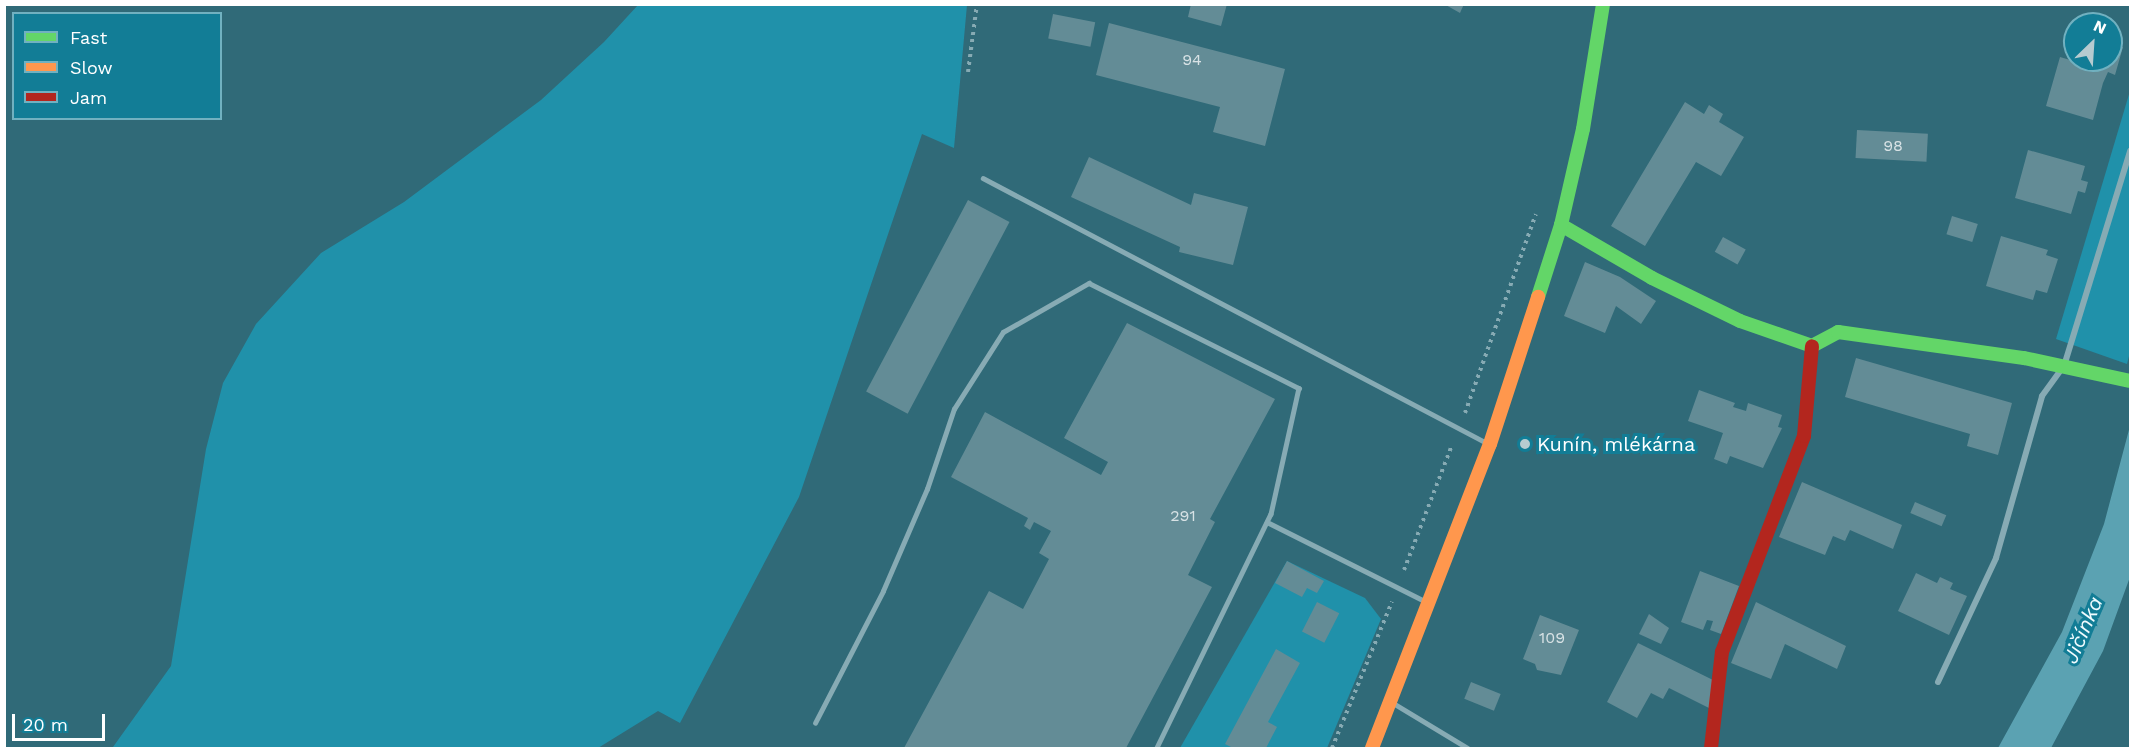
<!DOCTYPE html>
<html>
<head>
<meta charset="utf-8">
<style>
  body { margin:0 }
  #map { position:relative; width:2135px; height:753px; overflow:hidden; background:#306a78; font-family:"Work Sans",sans-serif }
  div>[style] { position:absolute }
  .green>* { inset:0; background:#2091aa }
  .water>* { inset:0; background:#5ba2b2 }
  .building>* { inset:0; background:#638c96; transform-origin:0 0 }
  .path>* { height:4px; margin-top:-2px; transform-origin:0; background:repeating-linear-gradient(90deg,#87abb4 0 3px,transparent 0 7.5px) }
  .lane>* { height:4.5px; margin:-2.25px; padding:0 2.25px; transform-origin:2.25px; border-radius:2.25px; background:#87abb4 }
  .street>* { height:6px; margin:-3px; padding:0 3px; transform-origin:3px; border-radius:3px; background:#87abb4 }
  .fast>* { height:14px; margin:-7px; padding:0 7px; transform-origin:7px; border-radius:7px; background:#63d668 }
  .slow>* { height:14px; margin:-7px; padding:0 7px; transform-origin:7px; border-radius:7px; background:#ff974d }
  .jam>* { height:14px; margin:-7px; padding:0 7px; transform-origin:7px; border-radius:7px; background:#b3261e }
  .dots>* { width:16px; height:16px; translate:-50% -50%; box-sizing:border-box; border:3px solid #127d96; border-radius:50% }
  span { translate:-50% -50%; white-space:nowrap; text-align:center; line-height:1.15; -webkit-text-stroke:6px #127d96; paint-order:stroke }
  .number-label { font-size:16px; color:#d8e2e5 }
  .number-label span { -webkit-text-stroke-width:0 }
  .poi-label { font-size:20px; color:#fff }
  .left { translate:0 -50%; text-align:left }
  .water-label { font-size:21px; color:#effbfe; font-style:italic }
  .frame { position:absolute; inset:0; border:6px solid #fff; pointer-events:none }
  .legend { position:absolute; left:12px; top:12px; width:210px; height:108px; box-sizing:border-box; background:#127d96; border:2px solid #71b1c0; margin:0; padding:8px 10px; list-style:none; font-size:18px; color:#fff }
  .legend li { display:flex; align-items:center; gap:12px; height:30px }
  .legend b { width:30px; border:2px solid #71b1c0 }
  .north { position:absolute; left:2063px; top:12px; width:60px; height:60px; box-sizing:border-box; background:#127d96; border:2px solid #71b1c0; border-radius:50%; rotate:25deg; font-size:16px; font-weight:700; line-height:24px; text-align:center; color:#fff }
  .north::after { content:''; display:block; margin:auto; width:21px; height:27px; background:#b7cbd0; clip-path:polygon(50% 0,100% 100%,50% 72%,0 100%) }
  .scale { position:absolute; left:12px; top:714px; width:93px; height:27px; box-sizing:border-box; border:3px solid #fff; border-top:0; padding-left:8px; font-size:18px; line-height:21px; white-space:nowrap; color:#fff; -webkit-text-stroke:4px #127d96; paint-order:stroke }
</style>
</head>
<body>
<div id="map">
  <div class="green">
    <i style="clip-path:polygon(638px 5px,967px 5px,954px 148px,922px 134px,799px 497px,680px 723px,658px 711px,598px 748px,105px 748px,113px 747px,171px 666px,206px 449px,223px 383px,256px 324px,321px 253px,404px 202px,541px 100px,604px 42px)"></i>
    <i style="clip-path:polygon(2130px 91px,2130px 352px,2127px 364px,2056px 339px)"></i>
    <i style="clip-path:polygon(1287px 561px,1365px 598px,1381px 619px,1327px 748px,1180px 748px)"></i>
  </div>
  <div class="water">
    <i style="clip-path:polygon(2130px 426px,2130px 577px,2103px 651px,2051px 748px,1998px 748px,2062px 632px,2104px 524px)"></i>
  </div>
  <div class="building">
    <i style="clip-path:polygon(1191px 4px,1227px 4px,1221px 26px,1188px 17px)"></i>
    <i style="clip-path:polygon(1444px 4px,1464px 4px,1460px 13px)"></i>
    <i style="left:1053px;top:14px;width:43px;height:25px;rotate:11deg"></i>
    <i style="clip-path:polygon(1109px 23px,1285px 69px,1265px 146px,1213px 132px,1220px 107px,1096px 75px)"></i>
    <i style="clip-path:polygon(2111px 44px,2123px 47px,2115px 75px,2108px 72px,2103px 83px,2093px 120px,2046px 106px,2060px 57px,2077px 62px,2111px 60px)"></i>
    <i style="clip-path:polygon(1685px 102px,1704px 114px,1709px 105px,1723px 114px,1719px 122px,1744px 137px,1721px 176px,1696px 162px,1645px 246px,1611px 226px)"></i>
    <i style="left:1857px;top:130px;width:71px;height:28px;rotate:3deg"></i>
    <i style="clip-path:polygon(2028px 150px,2085px 166px,2081px 180px,2088px 182px,2085px 193px,2078px 191px,2071px 214px,2015px 198px)"></i>
    <i style="clip-path:polygon(1089px 157px,1191px 205px,1194px 193px,1248px 207px,1233px 265px,1179px 252px,1180px 247px,1071px 197px)"></i>
    <i style="left:968px;top:200px;width:47px;height:217px;rotate:28deg"></i>
    <i style="left:1952px;top:216px;width:27px;height:19px;rotate:17deg"></i>
    <i style="clip-path:polygon(2001px 236px,2048px 250px,2046px 255px,2058px 259px,2047px 293px,2036px 290px,2033px 300px,1986px 286px)"></i>
    <i style="left:1723px;top:237px;width:26px;height:17px;rotate:29deg"></i>
    <i style="clip-path:polygon(1585px 262px,1620px 277px,1656px 301px,1641px 324px,1616px 306px,1605px 333px,1564px 316px)"></i>
    <i style="clip-path:polygon(1127px 323px,1275px 399px,1210px 519px,1215px 522px,1188px 575px,1212px 587px,1126px 748px,904px 748px,989px 591px,1023px 609px,1049px 559px,1039px 553px,1051px 531px,1034px 522px,1030px 530px,1024px 526px,1028px 518px,951px 477px,985px 412px,1101px 475px,1108px 462px,1064px 438px)"></i>
    <i style="clip-path:polygon(1856px 358px,2012px 403px,1998px 455px,1967px 446px,1970px 434px,1845px 397px)"></i>
    <i style="clip-path:polygon(1699px 390px,1735px 403px,1733px 407px,1746px 411px,1748px 403px,1782px 415px,1778px 427px,1782px 428px,1763px 468px,1730px 456px,1727px 464px,1714px 459px,1723px 433px,1688px 421px)"></i>
    <i style="clip-path:polygon(1802px 482px,1902px 525px,1893px 549px,1850px 530px,1845px 541px,1833px 536px,1825px 555px,1779px 537px)"></i>
    <i style="left:1915px;top:502px;width:34px;height:12px;rotate:23deg"></i>
    <i style="clip-path:polygon(1287px 561px,1324px 581px,1317px 593px,1307px 588px,1302px 597px,1275px 583px)"></i>
    <i style="clip-path:polygon(1700px 571px,1739px 586px,1721px 634px,1710px 630px,1713px 621px,1707px 620px,1703px 630px,1681px 622px)"></i>
    <i style="clip-path:polygon(1916px 573px,1937px 583px,1940px 577px,1953px 583px,1950px 589px,1967px 596px,1949px 635px,1898px 611px)"></i>
    <i style="left:1317px;top:602px;width:25px;height:33px;rotate:27deg"></i>
    <i style="clip-path:polygon(1756px 602px,1846px 646px,1837px 669px,1785px 644px,1771px 679px,1731px 663px)"></i>
    <i style="clip-path:polygon(1649px 614px,1669px 628px,1661px 644px,1639px 634px)"></i>
    <i style="clip-path:polygon(1540px 615px,1579px 630px,1561px 675px,1537px 670px,1535px 664px,1523px 659px)"></i>
    <i style="clip-path:polygon(1638px 643px,1713px 680px,1709px 708px,1669px 688px,1663px 699px,1651px 693px,1637px 718px,1607px 702px)"></i>
    <i style="clip-path:polygon(1276px 649px,1300px 663px,1268px 722px,1277px 727px,1266px 748px,1233px 748px,1225px 744px)"></i>
    <i style="left:1471px;top:682px;width:32px;height:18px;rotate:22deg"></i>
  </div>
  <div class="path">
    <i style="left:968px;top:72px;width:69px;rotate:-82.5deg"></i>
    <i style="left:1465px;top:413px;width:211px;rotate:-70.4deg"></i>
    <i style="left:1404px;top:570px;width:134px;rotate:-69deg"></i>
    <i style="left:1332px;top:748px;width:158px;rotate:-67.7deg"></i>
  </div>
  <div class="lane">
    <i style="left:983px;top:178px;width:567px;rotate:27.74deg"></i>
    <i style="left:1267px;top:522px;width:177px;rotate:26.6deg"></i>
    <i style="left:1393px;top:703px;width:87px;rotate:31deg"></i>
    <i style="left:815px;top:723px;width:148px;rotate:-62.7deg"></i>
    <i style="left:883px;top:591px;width:111px;rotate:-66.7deg"></i>
    <i style="left:927px;top:489px;width:84px;rotate:-71.4deg"></i>
    <i style="left:954px;top:409px;width:91px;rotate:-57.5deg"></i>
    <i style="left:1003px;top:332px;width:99px;rotate:-29.7deg"></i>
    <i style="left:1089px;top:283px;width:235px;rotate:26.6deg"></i>
    <i style="left:1299px;top:388px;width:129px;rotate:102.5deg"></i>
    <i style="left:1271px;top:514px;width:260px;rotate:116deg"></i>
  </div>
  <div class="street">
    <i style="left:1938px;top:682px;width:137px;rotate:-64.9deg"></i>
    <i style="left:1996px;top:558px;width:168px;rotate:-74.1deg"></i>
    <i style="left:2042px;top:396px;width:37px;rotate:-54deg"></i>
    <i style="left:2064px;top:366px;width:225px;rotate:-72.9deg"></i>
  </div>
  <div class="fast">
    <i style="left:1561px;top:225px;width:105px;rotate:30.2deg"></i>
    <i style="left:1652px;top:278px;width:98px;rotate:26deg"></i>
    <i style="left:1740px;top:321px;width:76px;rotate:19.1deg"></i>
    <i style="left:1812px;top:346px;width:30px;rotate:-28deg"></i>
    <i style="left:1838px;top:332px;width:188px;rotate:8deg"></i>
    <i style="left:2024px;top:358px;width:108px;rotate:12.2deg"></i>
    <i style="left:1538px;top:297px;width:76px;rotate:-72.3deg"></i>
    <i style="left:1561px;top:225px;width:98px;rotate:-77.1deg"></i>
    <i style="left:1583px;top:129px;width:127px;rotate:-80.9deg"></i>
  </div>
  <div class="slow">
    <i style="left:1372px;top:748px;width:326px;rotate:-68.8deg"></i>
    <i style="left:1490px;top:444px;width:155px;rotate:-71.9deg"></i>
  </div>
  <div class="jam">
    <i style="left:1711px;top:748px;width:97px;rotate:-83.5deg"></i>
    <i style="left:1722px;top:652px;width:231px;rotate:-69.2deg"></i>
    <i style="left:1804px;top:436px;width:90px;rotate:-84.9deg"></i>
  </div>
  <div class="dots">
    <i style="left:1525px;top:444px;background:#b7cbd0"></i>
  </div>
  <div class="number-label">
    <span style="left:1192px;top:60px">94</span>
    <span style="left:1893px;top:146px">98</span>
    <span style="left:1183px;top:516px">291</span>
    <span style="left:1552px;top:638px">109</span>
  </div>
  <div class="poi-label">
    <span class="left" style="left:1537px;top:444px">Kunín, mlékárna</span>
  </div>
  <div class="water-label">
    <span style="left:2083px;top:630px;rotate:-67deg">Jičínka</span>
  </div>
  <div class="frame"></div>
  <ul class="legend">
  <li><b style="height:8px;background:#63d668"></b>Fast</li>
  <li><b style="height:8px;background:#ff974d"></b>Slow</li>
  <li><b style="height:8px;background:#b3261e"></b>Jam</li>
  </ul>
  <div class="north">N</div>
  <div class="scale">20 m</div>
</div>
</body>
</html>
